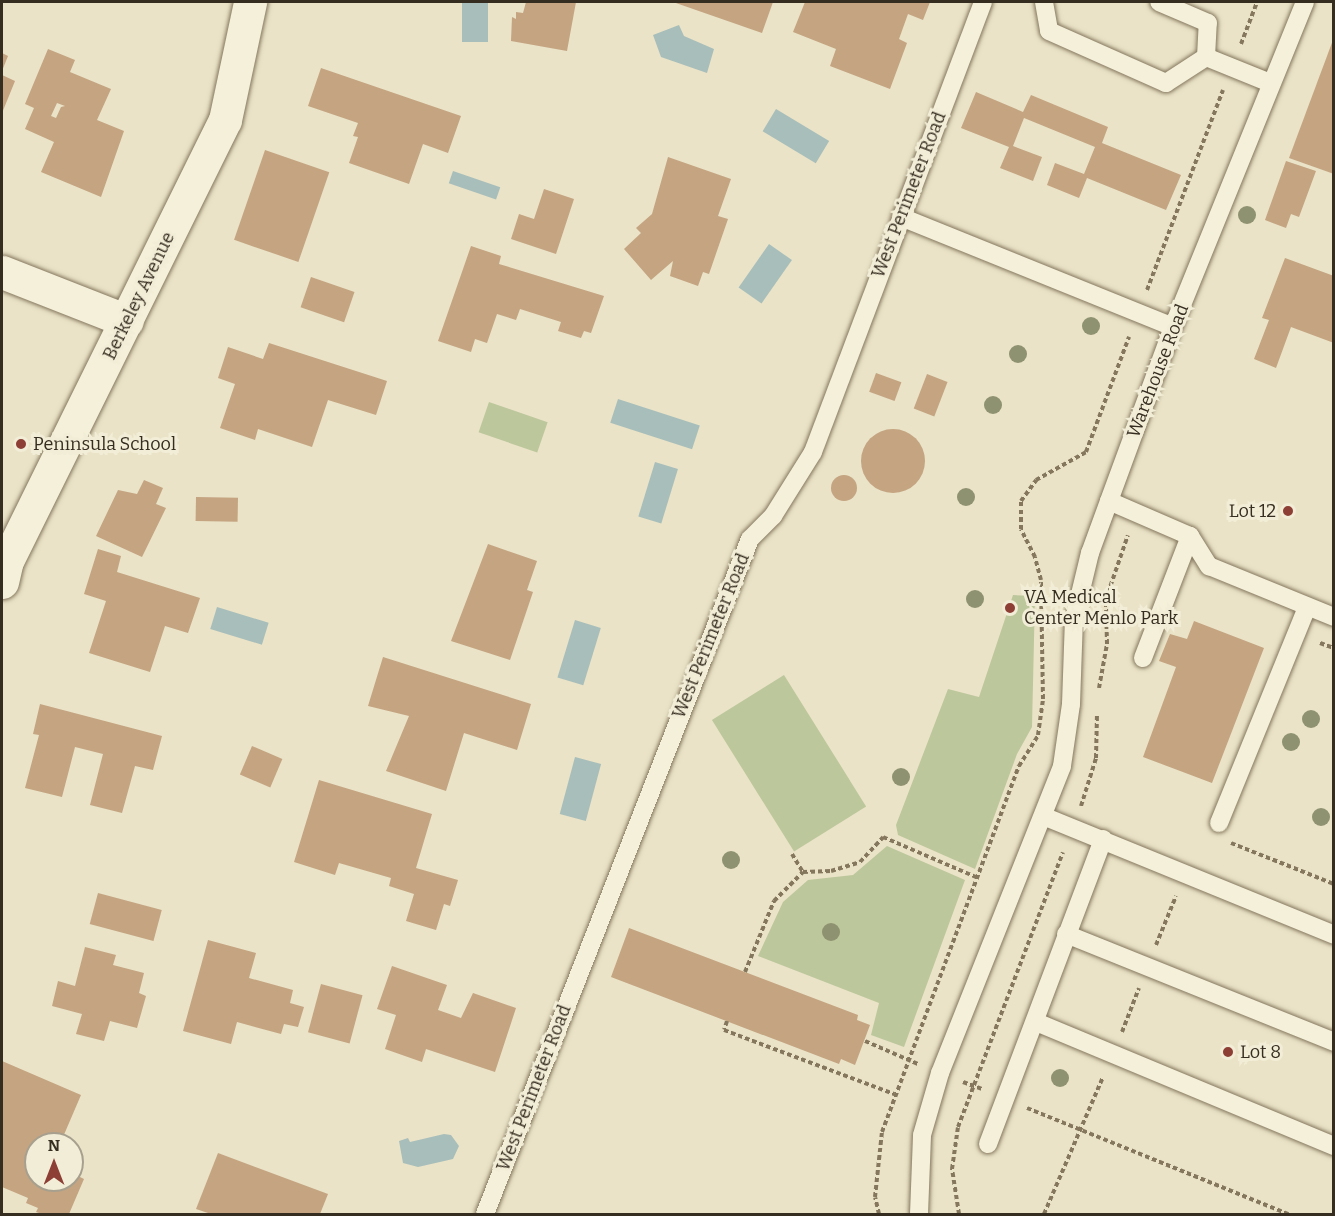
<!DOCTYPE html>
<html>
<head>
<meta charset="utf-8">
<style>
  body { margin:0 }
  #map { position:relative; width:1335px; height:1216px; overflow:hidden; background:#eae3c7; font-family:Bitter,serif }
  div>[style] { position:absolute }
  .green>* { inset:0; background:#bdc79c; transform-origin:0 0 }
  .water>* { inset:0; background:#a8beba; transform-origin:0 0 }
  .building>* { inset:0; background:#c4a481; transform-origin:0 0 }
  .round { border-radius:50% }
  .path>* { height:4px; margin-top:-2px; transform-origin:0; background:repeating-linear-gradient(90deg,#84775e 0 4.5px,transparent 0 7.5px) }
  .roads { filter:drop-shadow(0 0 2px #84775e) drop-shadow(0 0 2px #84775e) }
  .lane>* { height:18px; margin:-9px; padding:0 9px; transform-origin:9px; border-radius:9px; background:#f5f0da }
  .street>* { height:33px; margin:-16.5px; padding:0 16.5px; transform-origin:16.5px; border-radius:16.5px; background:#f5f0da }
  .trees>* { width:18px; height:18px; margin:-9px; border-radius:50%; background:#8e9270 }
  .dots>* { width:16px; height:16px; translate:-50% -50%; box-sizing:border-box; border:3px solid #f2edd6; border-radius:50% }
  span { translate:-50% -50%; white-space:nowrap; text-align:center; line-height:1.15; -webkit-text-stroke:6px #f2edd6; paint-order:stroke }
  .street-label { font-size:18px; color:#362d21 }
  .poi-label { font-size:18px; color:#362d21 }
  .left { translate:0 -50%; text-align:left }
  .right { translate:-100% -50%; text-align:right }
  .frame { position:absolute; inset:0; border:3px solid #362d21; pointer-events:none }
  .north { position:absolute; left:24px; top:1132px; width:60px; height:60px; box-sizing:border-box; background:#f2edd6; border:2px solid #a7a08e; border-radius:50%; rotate:0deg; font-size:16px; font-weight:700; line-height:24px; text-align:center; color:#362d21 }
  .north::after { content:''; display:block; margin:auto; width:21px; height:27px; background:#8d3e35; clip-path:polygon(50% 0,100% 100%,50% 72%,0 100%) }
</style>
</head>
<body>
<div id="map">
  <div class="green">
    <i style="left:489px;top:402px;width:62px;height:32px;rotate:19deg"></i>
    <i style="clip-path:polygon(1013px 595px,1035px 596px,1032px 727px,1017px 754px,975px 869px,898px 835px,896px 825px,948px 689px,979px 697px)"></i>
    <i style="left:784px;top:675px;width:155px;height:85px;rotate:58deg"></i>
    <i style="clip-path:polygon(887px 846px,965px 880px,904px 1047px,871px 1035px,879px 1003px,758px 956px,783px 902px,808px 880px,853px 875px)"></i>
  </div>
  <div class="water">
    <i style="left:462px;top:2px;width:26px;height:40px"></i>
    <i style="clip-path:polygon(679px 25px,684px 36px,714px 49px,707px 73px,661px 57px,653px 35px)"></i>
    <i style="left:776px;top:109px;width:62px;height:26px;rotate:31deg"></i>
    <i style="left:453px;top:171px;width:50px;height:13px;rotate:19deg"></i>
    <i style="left:769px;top:244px;width:28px;height:53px;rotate:35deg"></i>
    <i style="left:618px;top:399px;width:86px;height:25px;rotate:18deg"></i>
    <i style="left:655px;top:462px;width:24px;height:57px;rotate:17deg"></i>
    <i style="left:217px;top:607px;width:54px;height:23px;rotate:17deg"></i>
    <i style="left:575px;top:620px;width:27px;height:60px;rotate:17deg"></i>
    <i style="left:575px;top:757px;width:27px;height:59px;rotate:15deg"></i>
    <i style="clip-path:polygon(444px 1134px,451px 1135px,459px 1146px,453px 1159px,418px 1167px,403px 1163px,399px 1141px,408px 1138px,410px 1142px)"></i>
  </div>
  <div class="building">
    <i style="clip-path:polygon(526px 2px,576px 2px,567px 51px,511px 41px,512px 17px,516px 19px,516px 12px,523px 13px)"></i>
    <i style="clip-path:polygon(673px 2px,773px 2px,762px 33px)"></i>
    <i style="clip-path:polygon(805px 2px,930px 2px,923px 20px,908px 14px,899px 39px,907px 43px,890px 89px,830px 66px,836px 49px,793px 32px)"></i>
    <i style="clip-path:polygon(1333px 40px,1334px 40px,1334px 174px,1289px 158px)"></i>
    <i style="clip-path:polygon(evenodd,48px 49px,75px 60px,70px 72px,111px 89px,97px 120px,124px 131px,101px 197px,41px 172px,54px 142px,25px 129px,34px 108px,25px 104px,48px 49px,57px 103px,65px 106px,61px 107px,56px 118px,51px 116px,57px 103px)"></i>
    <i style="clip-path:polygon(2px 53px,8px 56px,2px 71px)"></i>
    <i style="clip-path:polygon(321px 68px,461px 116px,448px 153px,423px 144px,409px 184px,349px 163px,358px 137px,353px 136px,358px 123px,308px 106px)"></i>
    <i style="clip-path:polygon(2px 75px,15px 81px,2px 113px)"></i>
    <i style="clip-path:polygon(976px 92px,1023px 112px,1031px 95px,1108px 127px,1102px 143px,1181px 175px,1166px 210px,1087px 178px,1079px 198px,1047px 185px,1055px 163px,1084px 174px,1095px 147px,1024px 118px,1013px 146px,1042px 157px,1033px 181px,1000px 168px,1009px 147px,961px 128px)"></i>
    <i style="left:265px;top:150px;width:68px;height:95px;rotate:19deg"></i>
    <i style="clip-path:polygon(668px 157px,731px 179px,718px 216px,728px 219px,709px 274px,703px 272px,698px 286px,670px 276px,673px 261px,651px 280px,624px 249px,641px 233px,636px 228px,652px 214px)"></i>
    <i style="clip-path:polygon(1286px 161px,1316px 171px,1299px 217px,1291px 214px,1286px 228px,1265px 220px)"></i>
    <i style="clip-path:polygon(544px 189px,574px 199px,556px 254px,511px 239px,519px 214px,534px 219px)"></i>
    <i style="clip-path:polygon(471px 246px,501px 256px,499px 264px,604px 296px,591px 333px,584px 331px,581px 338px,558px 331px,561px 322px,520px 309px,516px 320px,497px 314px,487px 343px,475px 339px,471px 352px,438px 341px)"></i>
    <i style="clip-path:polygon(1285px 258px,1334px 276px,1334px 343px,1291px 327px,1276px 368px,1254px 359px,1269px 320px,1262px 318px)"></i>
    <i style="left:311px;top:277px;width:46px;height:32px;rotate:19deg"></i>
    <i style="clip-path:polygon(269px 343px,387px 381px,376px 415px,328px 400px,312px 447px,258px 429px,255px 440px,220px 428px,235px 384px,218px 378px,228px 347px,263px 359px)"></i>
    <i style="left:876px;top:373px;width:27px;height:20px;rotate:20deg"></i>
    <i style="left:927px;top:374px;width:22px;height:37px;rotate:21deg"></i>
    <i class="round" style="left:861px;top:429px;width:64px;height:64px"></i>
    <i class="round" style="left:831px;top:475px;width:26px;height:26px"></i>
    <i style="clip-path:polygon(144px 480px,163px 488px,156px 504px,166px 508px,142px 557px,96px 536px,118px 490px,137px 494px)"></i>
    <i style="left:196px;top:497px;width:42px;height:24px;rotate:1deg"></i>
    <i style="clip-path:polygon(488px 544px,537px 561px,527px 590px,533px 592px,510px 660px,451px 641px)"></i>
    <i style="clip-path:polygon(98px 549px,121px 556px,117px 572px,200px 598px,188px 633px,165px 626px,150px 672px,89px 653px,106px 601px,84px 594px)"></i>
    <i style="clip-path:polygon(1194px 621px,1264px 648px,1212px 783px,1143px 757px,1176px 667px,1159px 661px,1170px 634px,1187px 639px)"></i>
    <i style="clip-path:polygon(383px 657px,531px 704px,517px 750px,464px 733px,446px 791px,386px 771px,409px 716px,368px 706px)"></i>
    <i style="clip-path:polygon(40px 704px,162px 736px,153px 770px,135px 766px,122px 813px,90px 805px,103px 754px,75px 747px,62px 797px,25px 788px,39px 735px,33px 734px)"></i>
    <i style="left:252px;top:746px;width:33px;height:31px;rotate:23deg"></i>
    <i style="clip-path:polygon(319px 780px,432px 814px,416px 868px,458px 880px,450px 906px,444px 904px,436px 930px,406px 921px,414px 894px,389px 886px,391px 878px,339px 863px,335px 875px,294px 862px)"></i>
    <i style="left:98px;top:893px;width:66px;height:32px;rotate:15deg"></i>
    <i style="clip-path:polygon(629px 928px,858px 1015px,857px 1020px,870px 1025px,855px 1065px,841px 1059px,839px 1064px,611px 977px)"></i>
    <i style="clip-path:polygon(208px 940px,256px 953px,249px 978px,293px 990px,290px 1003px,304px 1007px,298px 1027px,284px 1024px,281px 1034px,237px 1022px,231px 1044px,183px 1031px)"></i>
    <i style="clip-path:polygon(85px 947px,116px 955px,113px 965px,144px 973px,139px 993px,146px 996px,137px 1028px,110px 1021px,104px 1041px,76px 1034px,82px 1014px,52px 1006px,58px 981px,75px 986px)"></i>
    <i style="clip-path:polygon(392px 966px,447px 985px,438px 1010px,461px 1018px,473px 993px,516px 1008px,495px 1072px,426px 1049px,422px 1062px,385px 1049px,396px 1015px,377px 1009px)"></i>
    <i style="left:321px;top:984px;width:43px;height:50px;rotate:15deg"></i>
    <i style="clip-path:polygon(2px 1061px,81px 1095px,60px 1144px,36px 1144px,36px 1180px,72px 1180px,72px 1173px,84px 1179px,69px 1214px,42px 1214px,36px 1212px,38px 1208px,26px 1203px,28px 1198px,2px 1187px)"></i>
    <i style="clip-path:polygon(218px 1153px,328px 1194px,320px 1214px,211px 1214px,196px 1209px)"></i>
  </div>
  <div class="path">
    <i style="left:1241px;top:44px;width:45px;rotate:-69.1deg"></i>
    <i style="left:1147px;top:290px;width:214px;rotate:-69.2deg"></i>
    <i style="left:1108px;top:593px;width:61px;rotate:-71deg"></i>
    <i style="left:1320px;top:643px;width:15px;rotate:20deg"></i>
    <i style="left:1099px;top:688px;width:45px;rotate:-79.7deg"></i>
    <i style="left:1107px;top:644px;width:41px;rotate:-91.4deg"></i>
    <i style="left:1081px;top:806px;width:50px;rotate:-72.6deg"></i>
    <i style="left:1096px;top:758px;width:45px;rotate:-88.7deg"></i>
    <i style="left:1231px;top:843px;width:111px;rotate:21.7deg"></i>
    <i style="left:792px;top:854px;width:21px;rotate:59deg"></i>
    <i style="left:803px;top:872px;width:28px;rotate:-2deg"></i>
    <i style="left:831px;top:871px;width:30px;rotate:-17deg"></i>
    <i style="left:860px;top:862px;width:34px;rotate:-47deg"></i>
    <i style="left:883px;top:837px;width:103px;rotate:23.3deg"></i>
    <i style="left:1156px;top:945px;width:53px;rotate:-67.8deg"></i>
    <i style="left:745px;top:972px;width:77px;rotate:-67.8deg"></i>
    <i style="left:774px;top:901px;width:41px;rotate:-45deg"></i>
    <i style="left:727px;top:1021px;width:9px;rotate:108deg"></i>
    <i style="left:724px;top:1030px;width:182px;rotate:20.6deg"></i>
    <i style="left:1122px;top:1032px;width:47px;rotate:-68.9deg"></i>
    <i style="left:865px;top:1041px;width:58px;rotate:23.5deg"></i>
    <i style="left:963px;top:1082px;width:20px;rotate:20deg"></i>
    <i style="left:1027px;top:1108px;width:282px;rotate:22.1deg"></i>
    <i style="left:879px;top:1214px;width:17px;rotate:-103deg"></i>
    <i style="left:875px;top:1197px;width:65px;rotate:-83.9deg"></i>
    <i style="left:882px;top:1132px;width:391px;rotate:-69.5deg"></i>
    <i style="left:1019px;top:766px;width:36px;rotate:-58deg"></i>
    <i style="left:1038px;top:735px;width:36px;rotate:-82deg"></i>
    <i style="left:1043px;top:699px;width:119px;rotate:-91deg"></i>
    <i style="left:1041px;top:580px;width:24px;rotate:-105deg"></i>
    <i style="left:1035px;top:557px;width:31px;rotate:-117deg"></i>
    <i style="left:1021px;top:529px;width:28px;rotate:-90deg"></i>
    <i style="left:1021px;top:501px;width:26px;rotate:-54deg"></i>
    <i style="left:1036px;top:480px;width:57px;rotate:-29.2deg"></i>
    <i style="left:1086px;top:452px;width:123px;rotate:-69.5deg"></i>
    <i style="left:959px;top:1214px;width:46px;rotate:-98.8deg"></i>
    <i style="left:952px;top:1169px;width:42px;rotate:-81.9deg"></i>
    <i style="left:958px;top:1127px;width:294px;rotate:-69.1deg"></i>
    <i style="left:1044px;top:1214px;width:149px;rotate:-66.7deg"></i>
  </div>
  <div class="roads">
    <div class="lane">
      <i style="left:1044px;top:2px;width:29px;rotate:80deg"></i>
      <i style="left:1049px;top:31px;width:128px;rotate:24deg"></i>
      <i style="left:1166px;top:83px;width:48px;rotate:-33deg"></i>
      <i style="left:1206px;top:57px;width:34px;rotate:-87deg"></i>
      <i style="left:1208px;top:23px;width:53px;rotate:-156.8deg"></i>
      <i style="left:1305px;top:2px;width:351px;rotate:112.1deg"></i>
      <i style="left:1173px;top:327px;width:185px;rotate:110.2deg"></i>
      <i style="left:1109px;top:501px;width:88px;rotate:23.4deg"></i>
      <i style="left:1190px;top:536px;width:36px;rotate:58deg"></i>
      <i style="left:1209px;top:566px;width:135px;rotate:22.2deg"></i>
      <i style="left:1206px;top:57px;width:69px;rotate:22.1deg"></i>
      <i style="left:901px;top:217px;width:293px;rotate:22deg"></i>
      <i style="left:1143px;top:658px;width:131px;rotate:-68.9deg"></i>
      <i style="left:1043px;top:816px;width:314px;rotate:22.2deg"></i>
      <i style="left:1219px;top:823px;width:233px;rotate:-67.8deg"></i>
      <i style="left:1066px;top:934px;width:289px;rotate:21.9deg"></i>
      <i style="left:1036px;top:1022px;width:323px;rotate:22.6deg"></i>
      <i style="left:988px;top:1144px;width:326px;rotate:-69.3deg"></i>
      <i style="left:485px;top:1214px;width:725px;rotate:-68.57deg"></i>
      <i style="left:750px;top:539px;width:33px;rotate:-45deg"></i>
      <i style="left:773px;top:516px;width:75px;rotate:-58deg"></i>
      <i style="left:813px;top:452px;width:481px;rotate:-69.3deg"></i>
      <i style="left:919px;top:1214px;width:79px;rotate:-87.8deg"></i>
      <i style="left:922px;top:1135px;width:65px;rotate:-73.8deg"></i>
      <i style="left:940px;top:1073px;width:330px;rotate:-68.3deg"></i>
      <i style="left:1062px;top:766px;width:63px;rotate:-81.7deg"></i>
      <i style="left:1071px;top:704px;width:85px;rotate:-88deg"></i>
      <i style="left:1074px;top:619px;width:68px;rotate:-76.4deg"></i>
      <i style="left:1090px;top:553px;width:55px;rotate:-69.9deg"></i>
    </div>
    <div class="street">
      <i style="left:2px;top:272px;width:134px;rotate:21.4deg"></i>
      <i style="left:2px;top:582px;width:22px;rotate:-77deg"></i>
      <i style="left:7px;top:561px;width:492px;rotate:-63.7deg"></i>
      <i style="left:225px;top:120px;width:121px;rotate:-78deg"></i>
    </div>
  </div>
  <div class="trees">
    <i style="left:1247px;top:215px"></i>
    <i style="left:1091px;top:326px"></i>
    <i style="left:1018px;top:354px"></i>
    <i style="left:993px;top:405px"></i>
    <i style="left:966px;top:497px"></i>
    <i style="left:975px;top:599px"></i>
    <i style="left:1311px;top:719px"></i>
    <i style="left:1291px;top:742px"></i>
    <i style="left:901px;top:777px"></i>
    <i style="left:1321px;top:817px"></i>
    <i style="left:731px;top:860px"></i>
    <i style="left:831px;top:932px"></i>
    <i style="left:1060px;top:1078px"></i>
  </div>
  <div class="dots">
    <i style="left:21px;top:444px;background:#8d3e35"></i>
    <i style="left:1288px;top:511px;background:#8d3e35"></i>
    <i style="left:1010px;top:608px;background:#8d3e35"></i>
    <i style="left:1228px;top:1052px;background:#8d3e35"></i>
  </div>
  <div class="street-label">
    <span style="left:909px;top:195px;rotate:-69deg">West Perimeter Road</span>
    <span style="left:139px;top:296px;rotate:-64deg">Berkeley Avenue</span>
    <span style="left:1158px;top:371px;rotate:-69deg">Warehouse Road</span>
    <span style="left:711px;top:636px;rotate:-68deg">West Perimeter Road</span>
    <span style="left:534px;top:1088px;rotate:-69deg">West Perimeter Road</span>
  </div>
  <div class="poi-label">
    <span class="left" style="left:33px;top:444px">Peninsula School</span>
    <span class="right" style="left:1276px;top:511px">Lot 12</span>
    <span class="left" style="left:1024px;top:608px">VA Medical<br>Center Menlo Park</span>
    <span class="left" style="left:1240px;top:1052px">Lot 8</span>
  </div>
  <div class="frame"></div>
  <div class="north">N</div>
</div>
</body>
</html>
